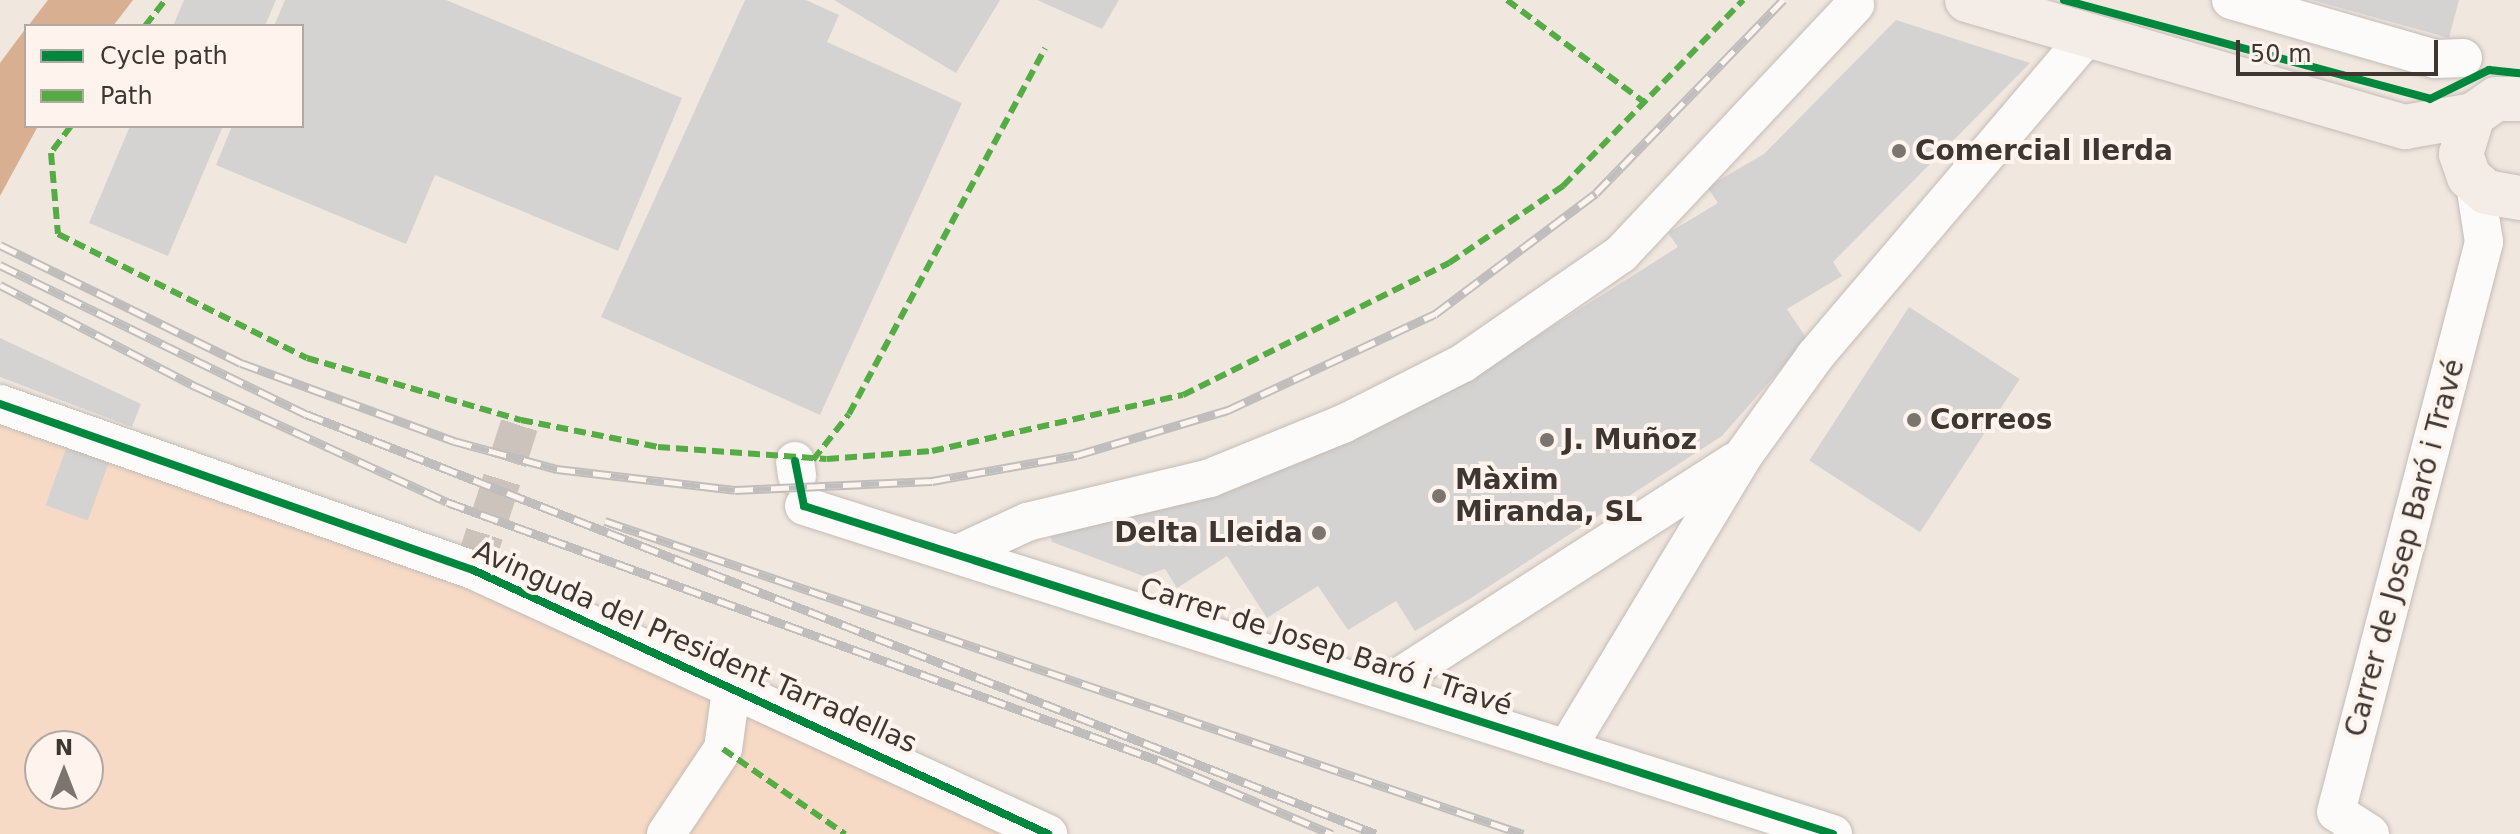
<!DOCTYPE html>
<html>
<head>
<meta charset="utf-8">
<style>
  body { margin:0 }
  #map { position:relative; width:2520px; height:834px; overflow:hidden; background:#f0e7df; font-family:"DejaVu Sans",sans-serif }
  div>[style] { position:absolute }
  .green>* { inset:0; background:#f7dac5 }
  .water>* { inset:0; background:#d8b091 }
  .building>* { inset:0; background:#d5d3d2; transform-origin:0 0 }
  .minor-tunnel>* { height:38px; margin-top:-19px; transform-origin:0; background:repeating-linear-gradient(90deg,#ccc4bc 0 38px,transparent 0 57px) }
  .roads { filter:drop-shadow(0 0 2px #c3bcb6) drop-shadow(0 0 2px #c3bcb6) }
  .minor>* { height:38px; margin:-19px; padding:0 19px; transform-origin:19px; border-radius:19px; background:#fdfbfa }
  .major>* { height:44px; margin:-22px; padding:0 22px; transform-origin:22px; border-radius:22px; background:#f3ece7 }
  .rail>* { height:9px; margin-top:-4.5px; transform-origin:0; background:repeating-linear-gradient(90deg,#fef4ed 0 18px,#c0bebd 0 36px); box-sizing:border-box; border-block:2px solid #c0bebd }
  .quiet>* { height:6px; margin-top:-3px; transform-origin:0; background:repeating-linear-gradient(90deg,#55ac45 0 12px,transparent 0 18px) }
  .cycleway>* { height:8px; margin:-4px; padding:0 4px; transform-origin:4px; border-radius:4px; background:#00873e }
  .dots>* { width:22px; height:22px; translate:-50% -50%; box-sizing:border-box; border:4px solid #fef4ed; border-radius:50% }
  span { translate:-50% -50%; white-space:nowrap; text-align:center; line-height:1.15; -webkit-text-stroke:8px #fef4ed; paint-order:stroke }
  .poi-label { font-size:28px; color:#3d3631; font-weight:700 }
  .left { translate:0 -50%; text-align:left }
  .right { translate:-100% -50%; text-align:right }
  .street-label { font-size:28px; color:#3d3631 }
  .legend { position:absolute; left:24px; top:24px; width:280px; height:104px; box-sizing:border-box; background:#fef4ed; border:2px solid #b1a8a2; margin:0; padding:10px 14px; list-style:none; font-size:24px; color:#3d3631 }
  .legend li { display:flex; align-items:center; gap:16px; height:40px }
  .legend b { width:40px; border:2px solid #b1a8a2 }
  .north { position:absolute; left:24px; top:730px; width:80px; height:80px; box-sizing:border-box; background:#fef4ed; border:2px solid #b1a8a2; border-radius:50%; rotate:0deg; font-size:22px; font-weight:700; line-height:32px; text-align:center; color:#3d3631 }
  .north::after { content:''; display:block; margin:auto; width:28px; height:36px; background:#7c746e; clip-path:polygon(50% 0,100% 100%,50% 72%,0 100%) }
  .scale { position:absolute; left:2236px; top:40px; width:202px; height:36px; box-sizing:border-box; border:4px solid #3d3631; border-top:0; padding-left:10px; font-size:24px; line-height:28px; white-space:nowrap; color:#3d3631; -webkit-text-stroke:6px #fef4ed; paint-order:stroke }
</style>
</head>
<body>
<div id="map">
  <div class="green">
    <i style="clip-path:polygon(evenodd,0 411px,622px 646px,1027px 834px,0 834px,0 411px,40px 746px,88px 746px,88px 794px,40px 794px,40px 746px)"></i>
  </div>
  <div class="water">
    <i style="clip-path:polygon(48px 0,133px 0,113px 26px,28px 26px)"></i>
    <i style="clip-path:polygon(26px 28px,26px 126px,38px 126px,0 196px,0 63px)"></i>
  </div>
  <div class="building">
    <i style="clip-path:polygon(184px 0,276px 0,265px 26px,173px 26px)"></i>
    <i style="clip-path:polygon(285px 0,446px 0,682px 98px,618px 251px,435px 175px,406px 244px,216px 165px,232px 126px,302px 126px,302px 26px,274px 26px)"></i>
    <i style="clip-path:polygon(745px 0,806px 0,839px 15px,827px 42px,962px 103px,820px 415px,601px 317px)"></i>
    <i style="clip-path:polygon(834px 0,1000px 0,956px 73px)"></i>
    <i style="clip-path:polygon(1037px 0,1119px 0,1102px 29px)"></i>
    <i style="clip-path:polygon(2312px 0,2459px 0,2449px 38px)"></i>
    <i style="clip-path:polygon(1896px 20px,2030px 63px,1833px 262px,1842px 276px,1787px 309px,1807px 339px,1722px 436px,1468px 600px,1415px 631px,1396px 601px,1348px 630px,1318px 586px,1267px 618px,1227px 556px,1177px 588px,1165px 569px,1143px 576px,1052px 542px,1050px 534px,1365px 433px,1472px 377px,1678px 247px,1668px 233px,1718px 203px,1707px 187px,1764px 154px)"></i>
    <i style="clip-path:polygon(130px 126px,223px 126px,168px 256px,89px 223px)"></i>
    <i style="left:1909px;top:307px;width:132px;height:183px;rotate:33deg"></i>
    <i style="clip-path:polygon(0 338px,141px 404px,132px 427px,0 377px)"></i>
    <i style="left:67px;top:446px;width:45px;height:63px;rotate:20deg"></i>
  </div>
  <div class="minor-tunnel">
    <i style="left:473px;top:570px;width:157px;rotate:-72.3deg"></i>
  </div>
  <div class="roads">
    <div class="minor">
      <i style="left:2231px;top:0;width:212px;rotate:16.1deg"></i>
      <i style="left:2435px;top:59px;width:28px;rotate:-2deg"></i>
      <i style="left:0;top:404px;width:501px;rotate:19.34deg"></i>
      <i style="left:473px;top:570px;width:633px;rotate:24.66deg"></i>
      <i style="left:795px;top:461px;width:15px;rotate:82deg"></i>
      <i style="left:804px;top:506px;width:1080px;rotate:17.68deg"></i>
      <i style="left:960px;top:553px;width:74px;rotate:-24.8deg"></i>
      <i style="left:1027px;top:522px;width:188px;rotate:-13.5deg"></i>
      <i style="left:1210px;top:478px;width:144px;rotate:-22.1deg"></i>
      <i style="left:1343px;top:424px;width:135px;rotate:-26.9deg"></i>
      <i style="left:1463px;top:363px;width:192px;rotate:-34.6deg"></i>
      <i style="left:1621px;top:254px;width:342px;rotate:-46.8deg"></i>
      <i style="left:1382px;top:688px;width:418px;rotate:-32.7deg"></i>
      <i style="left:1567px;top:748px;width:341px;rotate:-58.9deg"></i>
      <i style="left:1743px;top:456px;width:123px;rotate:-54.2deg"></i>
      <i style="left:1815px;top:356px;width:416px;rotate:-49.6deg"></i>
      <i style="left:666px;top:834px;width:102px;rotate:-56.2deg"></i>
      <i style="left:723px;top:749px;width:67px;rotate:-82.2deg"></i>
      <i style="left:2370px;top:834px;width:40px;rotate:-147.1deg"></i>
      <i style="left:2336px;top:812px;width:589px;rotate:-75.44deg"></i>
      <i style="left:2484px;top:242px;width:59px;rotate:-98.8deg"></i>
    </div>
    <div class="major">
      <i style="left:1967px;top:0;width:456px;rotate:16.2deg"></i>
      <i style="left:2405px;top:127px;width:69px;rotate:-10deg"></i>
      <i style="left:2520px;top:99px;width:24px;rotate:180deg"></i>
      <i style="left:2496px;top:99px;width:28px;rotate:145deg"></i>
      <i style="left:2473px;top:115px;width:41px;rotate:107.1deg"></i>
      <i style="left:2461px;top:154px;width:24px;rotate:71deg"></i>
      <i style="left:2469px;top:177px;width:23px;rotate:41deg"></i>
      <i style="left:2486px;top:192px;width:35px;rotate:10deg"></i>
    </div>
  </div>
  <div class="rail">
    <i style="left:0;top:245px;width:268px;rotate:26.1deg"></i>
    <i style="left:241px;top:363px;width:227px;rotate:20.1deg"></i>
    <i style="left:454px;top:441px;width:107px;rotate:15.2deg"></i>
    <i style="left:557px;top:469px;width:179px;rotate:6.7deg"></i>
    <i style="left:735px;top:490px;width:197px;rotate:-2.6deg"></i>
    <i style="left:932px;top:481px;width:147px;rotate:-10.2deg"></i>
    <i style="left:1077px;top:455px;width:158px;rotate:-16.6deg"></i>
    <i style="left:1228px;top:410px;width:228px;rotate:-24.9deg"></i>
    <i style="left:1435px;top:314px;width:201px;rotate:-36.9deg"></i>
    <i style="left:1596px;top:193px;width:269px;rotate:-45.9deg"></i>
    <i style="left:0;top:265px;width:340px;rotate:26deg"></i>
    <i style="left:306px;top:414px;width:1149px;rotate:21.43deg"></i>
    <i style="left:0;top:285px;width:220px;rotate:27.4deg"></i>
    <i style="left:195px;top:386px;width:277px;rotate:24.7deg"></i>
    <i style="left:447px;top:502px;width:759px;rotate:19.96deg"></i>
    <i style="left:1160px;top:761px;width:187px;rotate:23deg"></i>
    <i style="left:605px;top:521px;width:970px;rotate:18.83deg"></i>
  </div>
  <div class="quiet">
    <i style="left:1507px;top:0;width:171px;rotate:36.7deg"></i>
    <i style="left:145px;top:26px;width:33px;rotate:-52deg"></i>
    <i style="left:71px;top:126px;width:34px;rotate:127deg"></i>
    <i style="left:51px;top:153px;width:81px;rotate:85.1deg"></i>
    <i style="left:58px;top:234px;width:278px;rotate:26.5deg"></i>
    <i style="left:307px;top:358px;width:223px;rotate:16.2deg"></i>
    <i style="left:521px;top:420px;width:140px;rotate:11.1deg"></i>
    <i style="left:658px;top:447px;width:169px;rotate:4.1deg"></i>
    <i style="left:827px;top:459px;width:105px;rotate:-4.4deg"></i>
    <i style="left:932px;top:451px;width:257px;rotate:-12.6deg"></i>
    <i style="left:1183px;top:395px;width:297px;rotate:-26.4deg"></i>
    <i style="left:1449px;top:263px;width:138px;rotate:-34deg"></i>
    <i style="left:1563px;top:186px;width:259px;rotate:-45.9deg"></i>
    <i style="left:813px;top:460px;width:58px;rotate:-52deg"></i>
    <i style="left:849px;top:414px;width:415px;rotate:-61.8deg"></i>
    <i style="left:723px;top:749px;width:149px;rotate:34.9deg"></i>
  </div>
  <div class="cycleway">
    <i style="left:2064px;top:0;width:379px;rotate:15.1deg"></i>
    <i style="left:2430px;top:99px;width:66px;rotate:-26.2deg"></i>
    <i style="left:2489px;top:70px;width:31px;rotate:6deg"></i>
    <i style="left:0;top:404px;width:501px;rotate:19.34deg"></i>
    <i style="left:473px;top:570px;width:633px;rotate:24.66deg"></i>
    <i style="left:795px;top:461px;width:46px;rotate:78.7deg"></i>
    <i style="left:804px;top:506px;width:1080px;rotate:17.68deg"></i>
  </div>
  <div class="dots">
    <i style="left:1899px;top:151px;background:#7c746e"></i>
    <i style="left:1914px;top:420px;background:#7c746e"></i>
    <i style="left:1547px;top:440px;background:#7c746e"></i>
    <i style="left:1439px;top:496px;background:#7c746e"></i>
    <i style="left:1319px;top:533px;background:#7c746e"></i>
  </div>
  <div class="poi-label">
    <span class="left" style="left:1915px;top:151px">Comercial Ilerda</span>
    <span class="left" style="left:1930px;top:420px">Correos</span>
    <span class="left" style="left:1563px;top:440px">J. Muñoz</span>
    <span class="left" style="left:1455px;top:496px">Màxim<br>Miranda, SL</span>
    <span class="right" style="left:1303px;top:533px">Delta Lleida</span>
  </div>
  <div class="street-label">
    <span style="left:2405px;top:548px;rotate:-75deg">Carrer de Josep Baró i Travé</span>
    <span style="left:695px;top:647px;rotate:24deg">Avinguda del President Tarradellas</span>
    <span style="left:1326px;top:647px;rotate:18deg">Carrer de Josep Baró i Travé</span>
  </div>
  <ul class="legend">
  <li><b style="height:10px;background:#00873e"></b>Cycle path</li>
  <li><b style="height:10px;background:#55ac45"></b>Path</li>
  </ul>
  <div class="north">N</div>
  <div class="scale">50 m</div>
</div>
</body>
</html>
